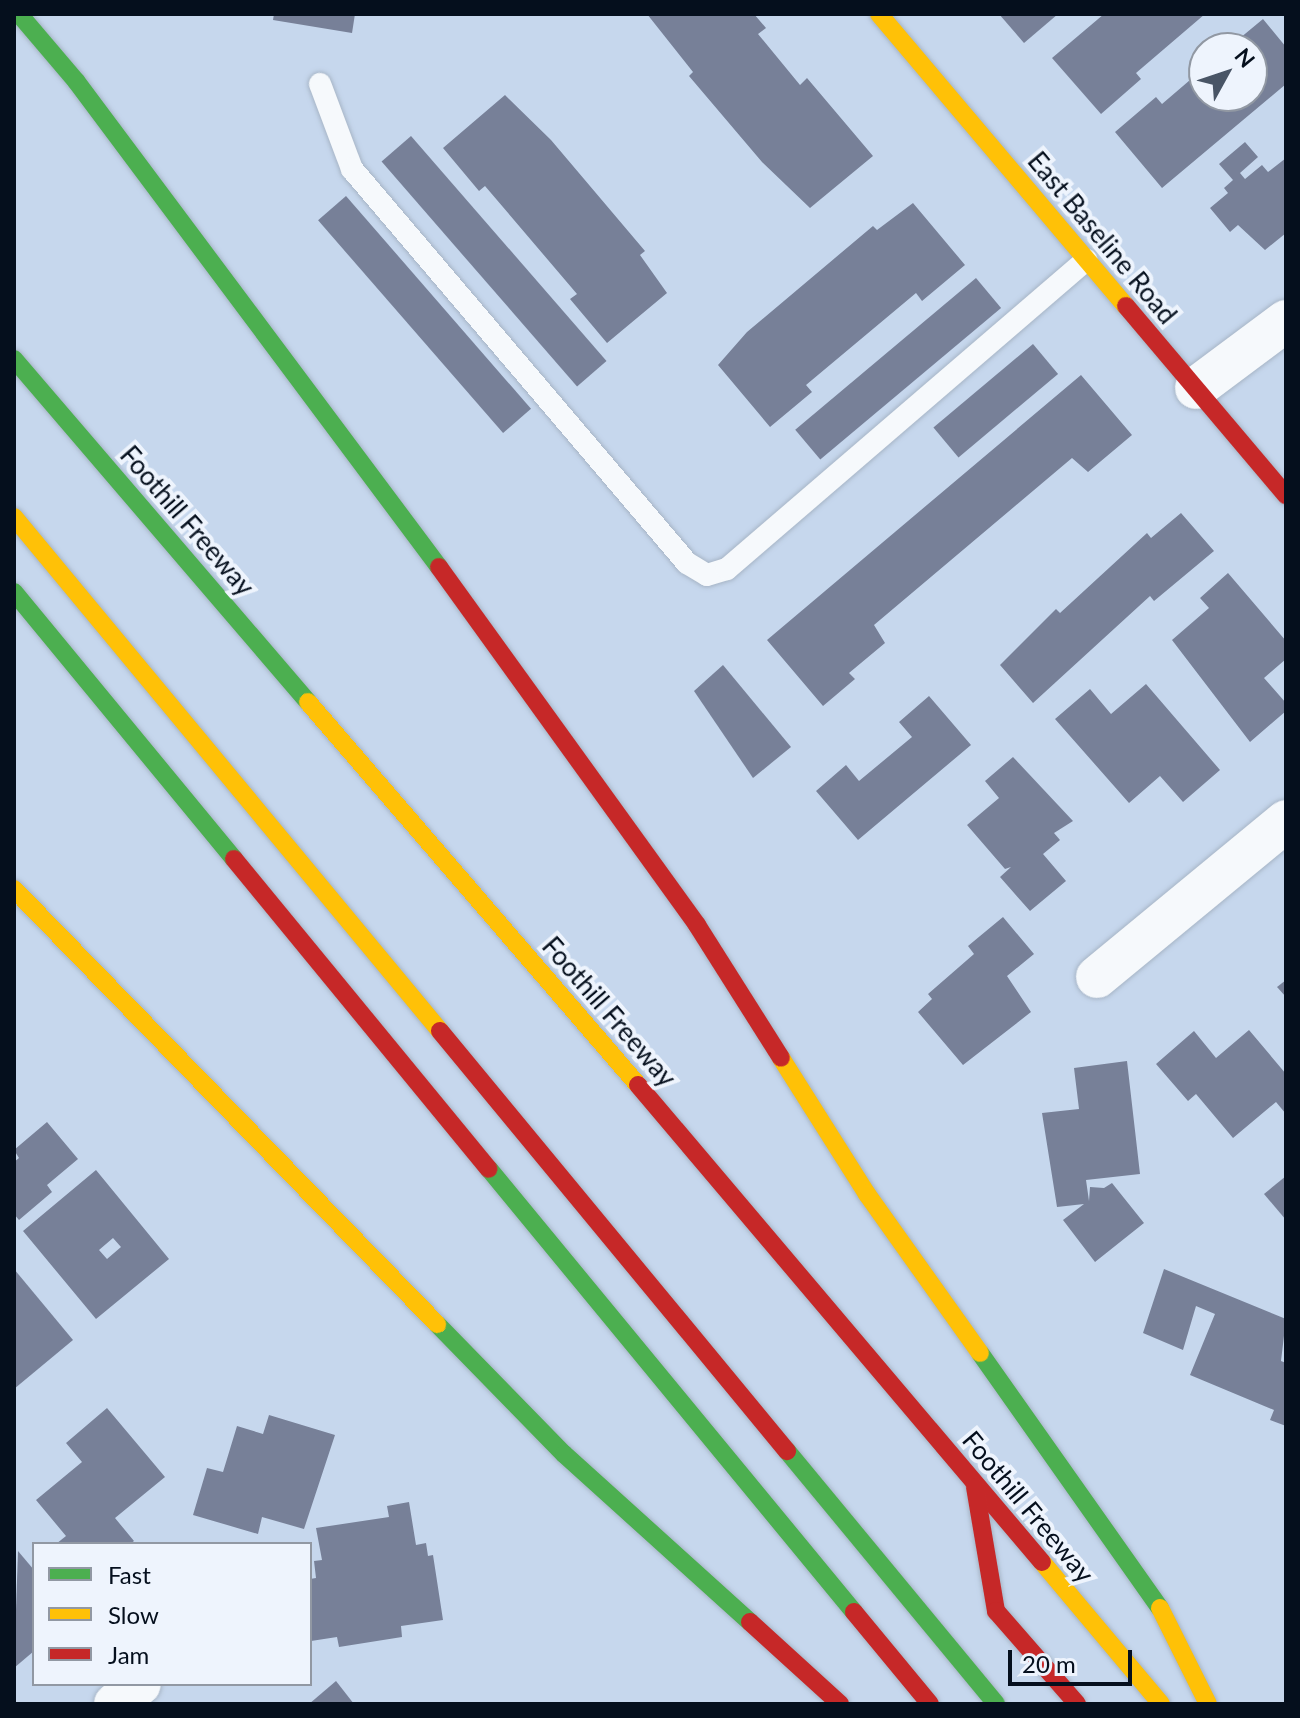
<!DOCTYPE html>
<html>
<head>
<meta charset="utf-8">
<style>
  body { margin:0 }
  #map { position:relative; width:1300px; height:1718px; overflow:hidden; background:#c6d7ed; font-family:Lato,sans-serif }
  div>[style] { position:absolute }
  .building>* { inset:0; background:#778098; transform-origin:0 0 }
  .roads { filter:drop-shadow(0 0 2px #a7b5c6) drop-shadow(0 0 2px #a7b5c6) }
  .lane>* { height:22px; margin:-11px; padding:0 11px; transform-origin:11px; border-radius:11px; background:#f6f9fc }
  .street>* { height:42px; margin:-21px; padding:0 21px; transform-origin:21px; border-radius:21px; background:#f6f9fc }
  .fast>* { height:18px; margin:-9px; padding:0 9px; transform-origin:9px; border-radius:9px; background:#4caf50 }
  .slow>* { height:18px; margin:-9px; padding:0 9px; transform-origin:9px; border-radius:9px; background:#ffc107 }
  .jam>* { height:18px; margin:-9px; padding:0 9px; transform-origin:9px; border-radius:9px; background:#c62828 }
  span { translate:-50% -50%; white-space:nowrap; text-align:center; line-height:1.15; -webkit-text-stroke:8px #eef4fd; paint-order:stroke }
  .street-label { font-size:26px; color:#050f1d }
  .frame { position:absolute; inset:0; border:16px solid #050f1d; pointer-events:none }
  .legend { position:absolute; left:32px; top:1542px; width:280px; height:144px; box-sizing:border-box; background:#eef4fd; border:2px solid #9198a3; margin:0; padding:10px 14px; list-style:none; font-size:24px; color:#050f1d }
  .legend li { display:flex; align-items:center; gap:16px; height:40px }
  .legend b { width:40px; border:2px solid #9198a3 }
  .north { position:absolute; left:1188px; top:32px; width:80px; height:80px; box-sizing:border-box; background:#eef4fd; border:2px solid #9198a3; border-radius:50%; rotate:50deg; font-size:22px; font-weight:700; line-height:32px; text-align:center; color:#050f1d }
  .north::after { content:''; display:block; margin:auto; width:28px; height:36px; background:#495566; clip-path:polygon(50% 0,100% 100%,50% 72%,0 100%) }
  .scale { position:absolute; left:1008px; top:1650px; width:124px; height:36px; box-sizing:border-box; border:4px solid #050f1d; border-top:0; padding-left:10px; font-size:24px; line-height:28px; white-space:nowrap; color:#050f1d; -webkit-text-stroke:6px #eef4fd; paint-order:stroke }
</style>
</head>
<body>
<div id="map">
  <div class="building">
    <i style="clip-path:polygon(274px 14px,355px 14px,352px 33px,273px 20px)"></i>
    <i style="clip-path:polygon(647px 14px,754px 14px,766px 28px,758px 34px,800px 85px,807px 78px,873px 156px,810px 208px,762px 162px,689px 76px,693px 72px)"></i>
    <i style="clip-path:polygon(999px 14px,1058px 14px,1024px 43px)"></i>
    <i style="clip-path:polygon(1104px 14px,1205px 14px,1136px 73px,1141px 79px,1101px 114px,1052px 58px)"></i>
    <i style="clip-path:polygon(1263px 19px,1286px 47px,1286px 84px,1162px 188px,1115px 132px,1156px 97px,1162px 104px,1204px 68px,1204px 96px,1252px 96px,1252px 48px,1228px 48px)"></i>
    <i style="clip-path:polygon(505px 95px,551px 140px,645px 251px,640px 255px,667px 293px,607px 343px,570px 299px,577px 294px,485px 186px,479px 191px,443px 148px)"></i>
    <i style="left:411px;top:136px;width:298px;height:39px;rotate:49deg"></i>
    <i style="clip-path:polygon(1245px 142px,1258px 157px,1240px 173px,1245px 179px,1262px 165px,1268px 172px,1286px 158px,1286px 233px,1265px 250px,1238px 225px,1230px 232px,1210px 208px,1228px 193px,1224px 188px,1233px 180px,1219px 164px)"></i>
    <i style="left:346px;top:196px;width:282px;height:37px;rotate:49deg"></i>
    <i style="clip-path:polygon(913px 203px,965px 265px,922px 301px,916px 293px,806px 385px,812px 392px,770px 427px,718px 365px,747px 332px,873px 226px,877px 230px)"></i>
    <i style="left:976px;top:278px;width:39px;height:236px;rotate:50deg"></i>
    <i style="left:1033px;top:344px;width:39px;height:130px;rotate:50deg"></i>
    <i style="clip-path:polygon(1081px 375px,1132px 435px,1088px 472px,1072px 458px,874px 625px,885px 643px,849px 673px,855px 679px,823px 706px,767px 640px)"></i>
    <i style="clip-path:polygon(1181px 513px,1214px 551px,1154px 601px,1150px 596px,1033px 703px,1000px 665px,1056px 609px,1060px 613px,1147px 533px,1151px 538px)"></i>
    <i style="clip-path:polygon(1228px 573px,1286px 641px,1286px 659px,1264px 678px,1286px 703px,1286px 711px,1250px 742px,1172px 640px,1209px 608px,1200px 598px)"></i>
    <i style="clip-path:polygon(723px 665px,791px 747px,753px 778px,694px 691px)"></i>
    <i style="clip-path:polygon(1146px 684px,1220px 770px,1183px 802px,1160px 776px,1129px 803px,1055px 719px,1090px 689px,1111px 714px)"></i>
    <i style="clip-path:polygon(929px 696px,971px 745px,858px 840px,816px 791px,846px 765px,859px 781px,912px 737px,899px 722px)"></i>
    <i style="clip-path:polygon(1013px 757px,1073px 821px,1054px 833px,1060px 840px,1043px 854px,1066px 881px,1030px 911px,1000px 877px,1011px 867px,1005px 869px,967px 825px,999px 798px,985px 781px)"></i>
    <i style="clip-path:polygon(1003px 917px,1034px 954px,1007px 976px,1031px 1012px,963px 1065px,918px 1012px,932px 999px,928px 994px,974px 954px,968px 946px)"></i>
    <i style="clip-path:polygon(1286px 980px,1286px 997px,1277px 987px)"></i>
    <i style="clip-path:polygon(1249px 1030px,1286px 1074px,1286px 1114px,1276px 1102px,1233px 1138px,1196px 1094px,1188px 1101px,1156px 1064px,1194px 1031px,1216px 1058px)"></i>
    <i style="clip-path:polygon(1127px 1061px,1140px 1174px,1086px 1180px,1089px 1201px,1090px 1187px,1104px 1188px,1112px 1183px,1144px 1223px,1095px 1262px,1063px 1220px,1084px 1204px,1057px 1207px,1042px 1113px,1079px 1109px,1074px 1068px)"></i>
    <i style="clip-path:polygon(47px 1122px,78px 1159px,47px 1185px,52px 1192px,19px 1220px,14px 1214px,14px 1162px,19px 1158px,14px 1150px)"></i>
    <i style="clip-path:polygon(evenodd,96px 1170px,169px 1259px,96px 1319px,23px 1231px,96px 1170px,113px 1238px,121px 1247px,107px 1259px,99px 1250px,113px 1238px)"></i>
    <i style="clip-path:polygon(1286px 1176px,1286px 1220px,1264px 1194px)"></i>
    <i style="clip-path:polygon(14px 1269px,73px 1340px,14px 1389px)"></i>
    <i style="clip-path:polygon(1164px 1269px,1286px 1319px,1281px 1361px,1286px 1363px,1286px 1426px,1270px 1420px,1274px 1410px,1190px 1375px,1215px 1314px,1196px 1306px,1183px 1350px,1143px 1333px)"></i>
    <i style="clip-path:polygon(107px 1408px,165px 1477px,115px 1518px,134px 1541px,130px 1544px,56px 1544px,66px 1536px,36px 1500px,82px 1462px,66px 1443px)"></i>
    <i style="clip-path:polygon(269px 1415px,335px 1435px,304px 1529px,262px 1517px,258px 1534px,193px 1515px,207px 1468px,223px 1472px,237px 1426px,263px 1434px)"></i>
    <i style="clip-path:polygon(409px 1502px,416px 1545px,426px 1543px,428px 1556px,433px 1555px,443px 1620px,401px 1626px,402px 1637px,339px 1647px,337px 1637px,311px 1641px,310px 1579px,316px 1578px,314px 1561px,322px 1560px,316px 1528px,389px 1517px,387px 1506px)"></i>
    <i style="clip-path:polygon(18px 1551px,34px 1570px,34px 1651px,14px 1668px)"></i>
    <i style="clip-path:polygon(336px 1681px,354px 1704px,309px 1704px)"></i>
  </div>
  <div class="roads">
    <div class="lane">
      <i style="left:320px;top:84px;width:91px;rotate:69.4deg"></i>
      <i style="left:352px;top:169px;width:517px;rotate:49.63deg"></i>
      <i style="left:687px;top:563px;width:23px;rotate:31deg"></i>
      <i style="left:707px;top:575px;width:21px;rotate:-17deg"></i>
      <i style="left:727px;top:569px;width:474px;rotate:-40.7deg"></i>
    </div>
    <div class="street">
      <i style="left:1196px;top:388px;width:112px;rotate:-36.7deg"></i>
      <i style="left:1097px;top:977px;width:245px;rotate:-39.5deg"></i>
      <i style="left:115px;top:1704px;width:32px;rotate:-39deg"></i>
    </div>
    <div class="fast">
      <i style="left:19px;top:14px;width:88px;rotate:49.6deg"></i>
      <i style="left:76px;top:81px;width:607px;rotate:53.24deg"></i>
      <i style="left:14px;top:359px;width:452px;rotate:49.4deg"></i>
      <i style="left:14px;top:592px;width:346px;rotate:50.5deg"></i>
      <i style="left:489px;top:1169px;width:574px;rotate:50.51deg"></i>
      <i style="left:437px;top:1324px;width:182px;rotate:45.7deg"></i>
      <i style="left:564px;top:1454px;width:251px;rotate:42.1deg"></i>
      <i style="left:980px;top:1353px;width:312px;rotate:54.8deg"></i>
      <i style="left:787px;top:1451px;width:328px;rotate:50.4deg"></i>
    </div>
    <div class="slow">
      <i style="left:879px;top:14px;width:382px;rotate:49.8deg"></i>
      <i style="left:14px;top:517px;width:668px;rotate:50.35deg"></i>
      <i style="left:308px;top:702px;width:506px;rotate:49.25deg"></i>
      <i style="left:14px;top:889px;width:607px;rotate:45.8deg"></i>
      <i style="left:781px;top:1058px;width:161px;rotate:57.7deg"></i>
      <i style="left:867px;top:1194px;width:195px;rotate:54.6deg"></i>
      <i style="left:1042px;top:1562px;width:185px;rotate:50deg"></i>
      <i style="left:1160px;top:1608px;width:107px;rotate:63.4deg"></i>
    </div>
    <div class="jam">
      <i style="left:1126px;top:306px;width:248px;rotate:49.8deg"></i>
      <i style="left:439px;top:567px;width:441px;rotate:54.2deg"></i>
      <i style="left:697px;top:925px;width:157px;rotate:57.7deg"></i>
      <i style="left:234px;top:859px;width:401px;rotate:50.6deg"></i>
      <i style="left:440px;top:1031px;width:545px;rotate:50.44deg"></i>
      <i style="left:638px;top:1085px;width:625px;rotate:49.74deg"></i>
      <i style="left:975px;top:1487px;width:126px;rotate:80.4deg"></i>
      <i style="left:996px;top:1611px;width:123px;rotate:48.9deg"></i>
      <i style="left:854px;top:1612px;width:119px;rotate:50.4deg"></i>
      <i style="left:750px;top:1622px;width:122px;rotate:42.3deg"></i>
    </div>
  </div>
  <div class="street-label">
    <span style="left:1102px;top:238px;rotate:50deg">East Baseline Road</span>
    <span style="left:187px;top:521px;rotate:49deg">Foothill Freeway</span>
    <span style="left:609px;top:1012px;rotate:49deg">Foothill Freeway</span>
    <span style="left:1028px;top:1507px;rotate:50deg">Foothill Freeway</span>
  </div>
  <div class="frame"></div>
  <ul class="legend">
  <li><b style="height:10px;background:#4caf50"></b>Fast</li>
  <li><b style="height:10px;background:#ffc107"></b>Slow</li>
  <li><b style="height:10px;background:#c62828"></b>Jam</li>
  </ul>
  <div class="north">N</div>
  <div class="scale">20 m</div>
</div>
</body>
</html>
